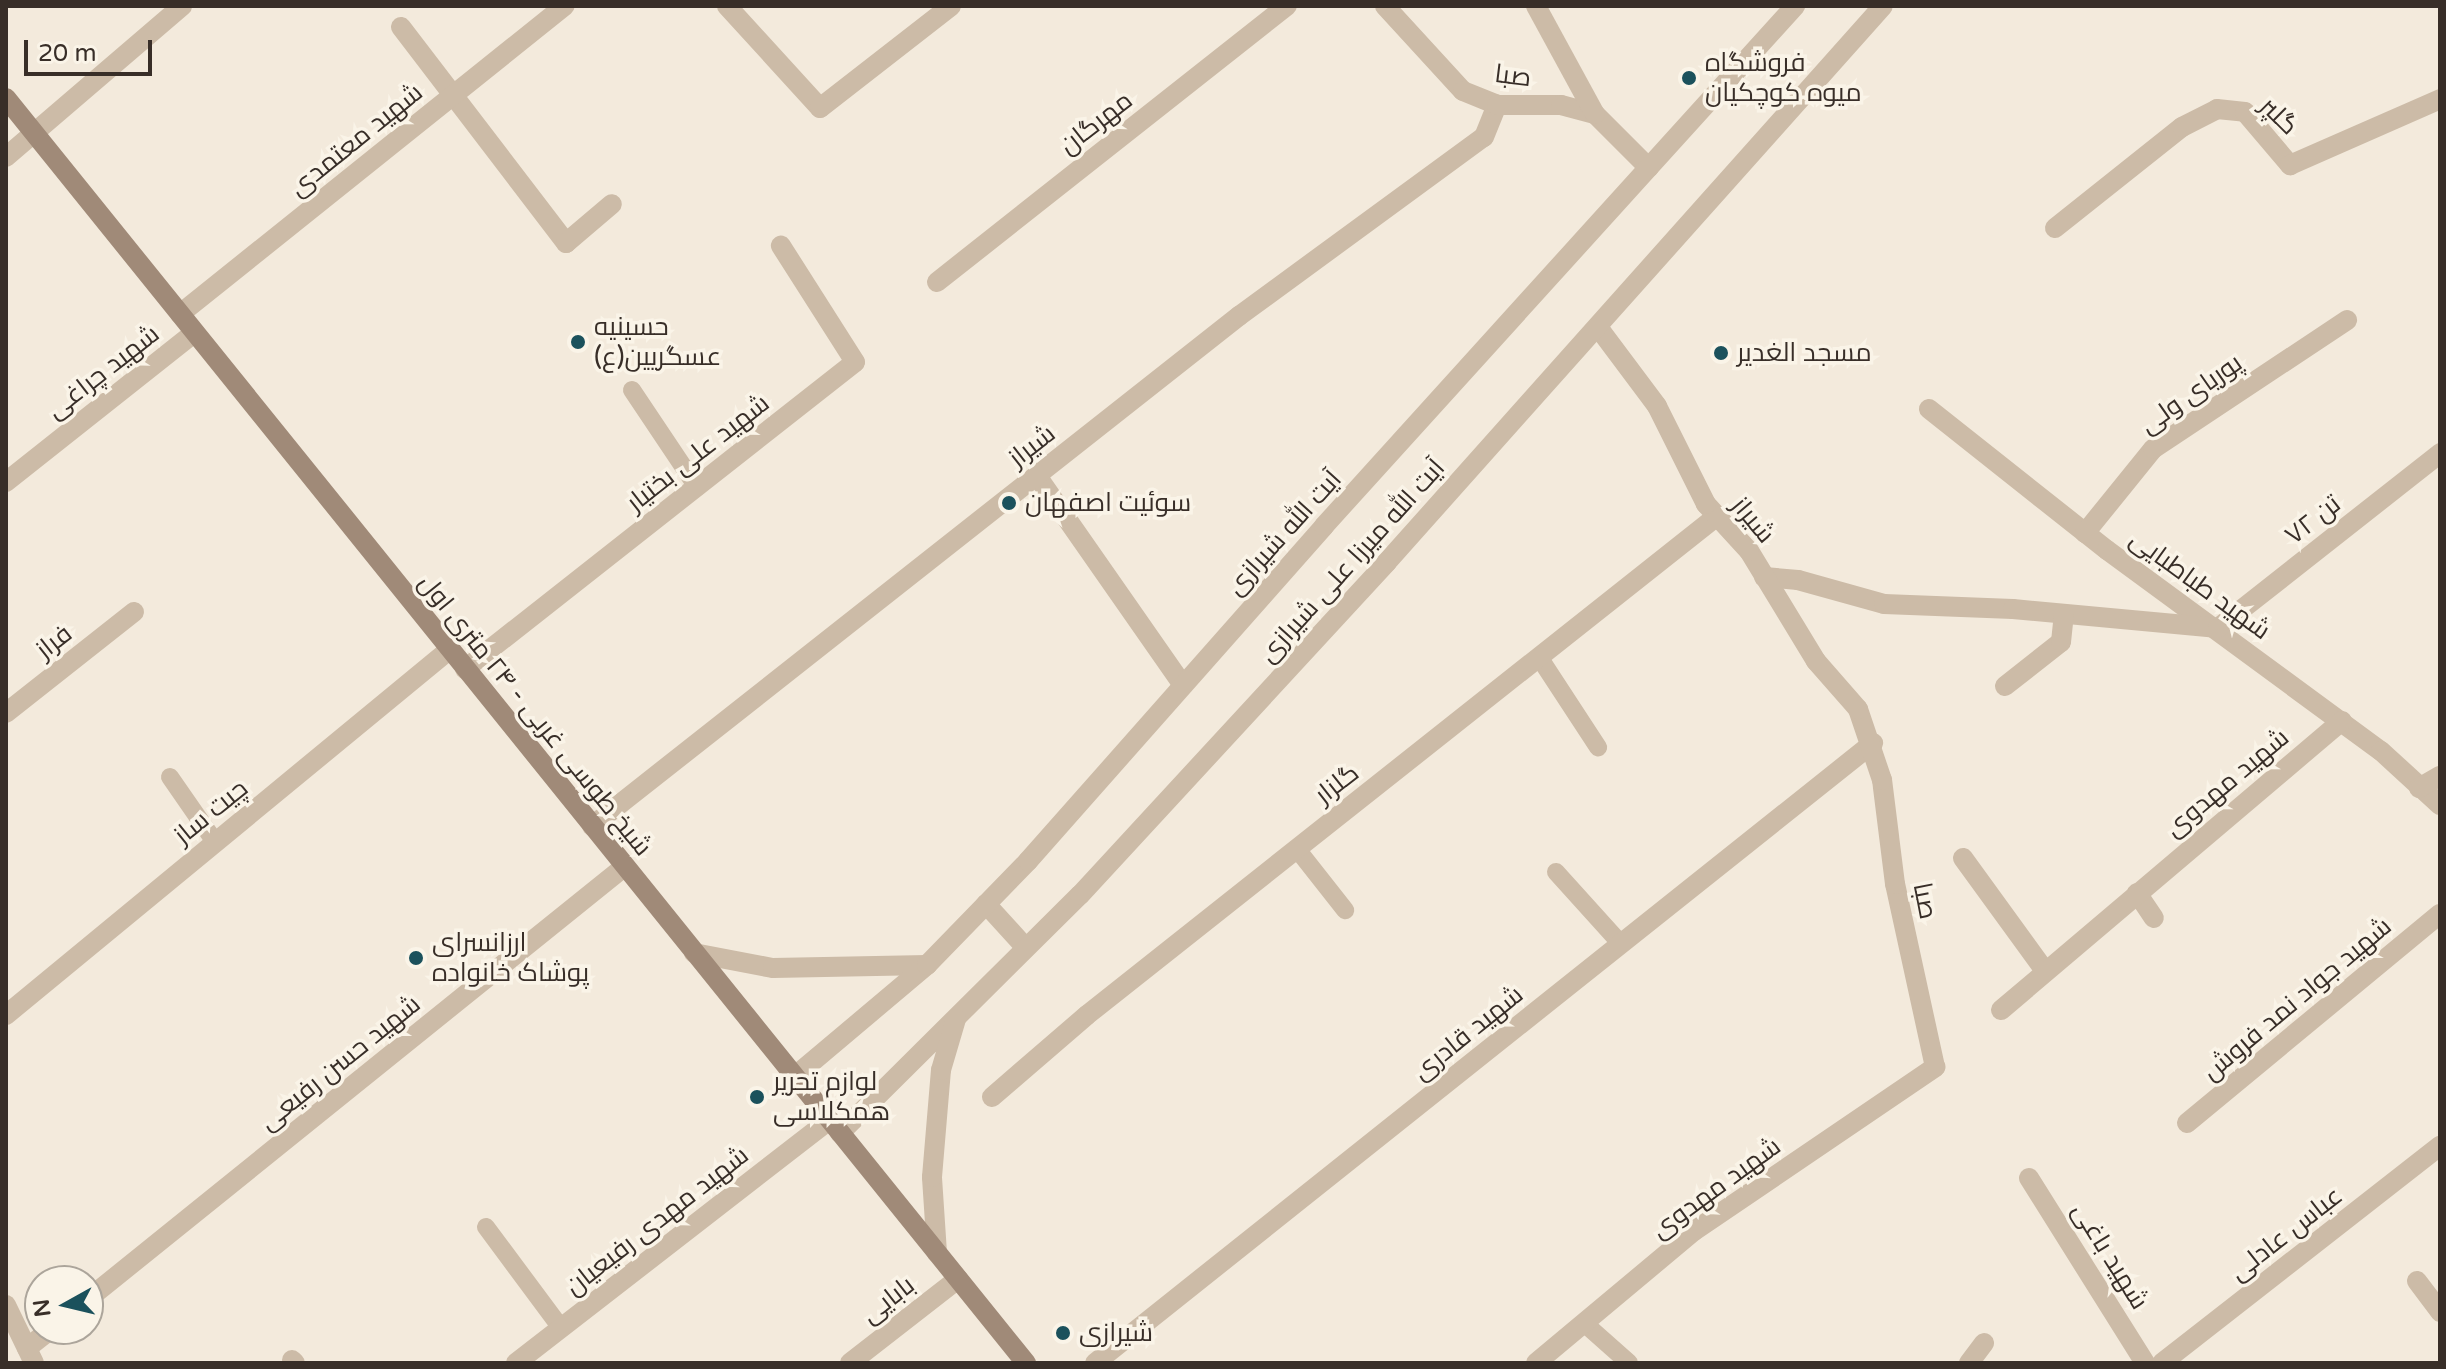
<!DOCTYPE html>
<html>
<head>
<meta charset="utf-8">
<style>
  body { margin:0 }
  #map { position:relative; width:2446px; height:1369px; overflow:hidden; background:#f3eadc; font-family:"Varela Round",Cairo,sans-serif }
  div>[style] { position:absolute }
  .service>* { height:18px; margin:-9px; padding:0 9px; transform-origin:9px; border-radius:9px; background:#ccbba7 }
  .minor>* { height:20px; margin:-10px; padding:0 10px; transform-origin:10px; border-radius:10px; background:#ccbba7 }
  .tertiary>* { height:20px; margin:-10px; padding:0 10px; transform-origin:10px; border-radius:10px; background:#ccbba7 }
  .secondary>* { height:20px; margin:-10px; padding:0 10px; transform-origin:10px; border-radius:10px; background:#a08a78 }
  .dots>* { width:22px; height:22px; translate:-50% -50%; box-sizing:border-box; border:4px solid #faf4e8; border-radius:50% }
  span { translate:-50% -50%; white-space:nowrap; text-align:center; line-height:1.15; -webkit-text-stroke:7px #faf4e8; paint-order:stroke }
  .poi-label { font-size:26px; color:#382e28 }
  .left { translate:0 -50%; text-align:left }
  .street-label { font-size:26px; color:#382e28 }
  .frame { position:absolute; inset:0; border:8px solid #382e28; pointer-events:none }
  .north { position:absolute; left:24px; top:1265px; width:80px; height:80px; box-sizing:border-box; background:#faf4e8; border:2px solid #aca59b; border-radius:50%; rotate:262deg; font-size:22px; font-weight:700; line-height:32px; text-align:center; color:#382e28 }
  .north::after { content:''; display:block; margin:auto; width:28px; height:36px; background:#1b515c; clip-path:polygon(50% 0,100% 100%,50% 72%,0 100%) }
  .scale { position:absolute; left:24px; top:40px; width:128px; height:36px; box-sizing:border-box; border:4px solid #382e28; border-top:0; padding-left:10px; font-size:24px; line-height:28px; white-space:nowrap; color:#382e28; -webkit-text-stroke:6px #faf4e8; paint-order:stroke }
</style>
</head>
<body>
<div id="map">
  <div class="service">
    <i style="left:632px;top:390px;width:117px;rotate:56.2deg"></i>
    <i style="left:1539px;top:657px;width:108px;rotate:56.8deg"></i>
    <i style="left:170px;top:777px;width:79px;rotate:55.3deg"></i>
    <i style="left:1297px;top:849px;width:78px;rotate:51.8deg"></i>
    <i style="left:1556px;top:872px;width:97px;rotate:47.9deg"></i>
    <i style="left:486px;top:1227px;width:126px;rotate:53.4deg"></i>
    <i style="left:1584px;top:1323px;width:60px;rotate:41.6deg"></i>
  </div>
  <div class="minor">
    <i style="left:727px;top:6px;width:138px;rotate:47.6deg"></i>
    <i style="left:820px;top:108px;width:166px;rotate:-37.9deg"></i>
    <i style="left:401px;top:27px;width:272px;rotate:52.6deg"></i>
    <i style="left:566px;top:243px;width:60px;rotate:-40.3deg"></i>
    <i style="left:6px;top:157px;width:232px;rotate:-40.6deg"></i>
    <i style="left:2055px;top:228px;width:162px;rotate:-38.5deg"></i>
    <i style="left:2182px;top:127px;width:39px;rotate:-27deg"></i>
    <i style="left:2217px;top:109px;width:28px;rotate:6deg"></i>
    <i style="left:2245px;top:112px;width:70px;rotate:49.7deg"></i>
    <i style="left:2290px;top:165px;width:164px;rotate:-23.7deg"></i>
    <i style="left:937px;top:282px;width:446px;rotate:-38.3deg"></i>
    <i style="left:180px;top:314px;width:493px;rotate:-38.7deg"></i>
    <i style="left:1929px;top:409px;width:227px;rotate:38.4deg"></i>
    <i style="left:2107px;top:550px;width:340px;rotate:36.3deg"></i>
    <i style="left:2381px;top:751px;width:80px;rotate:42.5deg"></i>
    <i style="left:1037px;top:476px;width:255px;rotate:55.1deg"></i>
    <i style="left:2085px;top:533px;width:108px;rotate:-51deg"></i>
    <i style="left:2153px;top:449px;width:233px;rotate:-33.6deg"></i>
    <i style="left:1764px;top:577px;width:34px;rotate:5deg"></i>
    <i style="left:1798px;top:580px;width:89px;rotate:15.6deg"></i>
    <i style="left:1884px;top:604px;width:129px;rotate:2.2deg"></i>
    <i style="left:2013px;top:609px;width:206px;rotate:5.3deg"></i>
    <i style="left:2218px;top:628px;width:283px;rotate:-38.2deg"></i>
    <i style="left:465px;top:669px;width:496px;rotate:-38.2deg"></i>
    <i style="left:855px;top:362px;width:138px;rotate:-122.5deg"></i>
    <i style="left:2005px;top:686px;width:71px;rotate:-38.2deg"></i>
    <i style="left:2061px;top:642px;width:28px;rotate:-84deg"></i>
    <i style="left:6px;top:713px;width:163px;rotate:-38.3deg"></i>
    <i style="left:2419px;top:788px;width:24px;rotate:-30deg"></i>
    <i style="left:592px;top:826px;width:824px;rotate:-38.25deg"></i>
    <i style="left:1239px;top:316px;width:303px;rotate:-36.2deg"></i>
    <i style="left:1484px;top:137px;width:35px;rotate:-68deg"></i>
    <i style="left:1963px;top:858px;width:140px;rotate:54deg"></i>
    <i style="left:2137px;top:893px;width:30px;rotate:56deg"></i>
    <i style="left:2001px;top:1010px;width:447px;rotate:-40.3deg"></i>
    <i style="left:6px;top:1015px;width:574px;rotate:-39.49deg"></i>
    <i style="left:992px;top:1097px;width:125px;rotate:-40.8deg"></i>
    <i style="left:1087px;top:1015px;width:804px;rotate:-38.38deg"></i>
    <i style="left:2187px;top:1123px;width:328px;rotate:-39.6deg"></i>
    <i style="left:2029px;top:1178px;width:218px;rotate:57.9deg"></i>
    <i style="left:2417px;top:1281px;width:39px;rotate:53deg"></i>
    <i style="left:88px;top:1299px;width:688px;rotate:-38.87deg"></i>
    <i style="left:6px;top:1305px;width:64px;rotate:64.2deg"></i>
    <i style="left:27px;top:1348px;width:31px;rotate:-38deg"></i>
    <i style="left:292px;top:1360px;width:4px;rotate:45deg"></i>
    <i style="left:516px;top:1363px;width:396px;rotate:-37.8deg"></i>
    <i style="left:850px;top:1363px;width:137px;rotate:-37.9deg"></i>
    <i style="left:1095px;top:1363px;width:995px;rotate:-38.55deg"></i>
    <i style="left:1536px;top:1363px;width:206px;rotate:-39.9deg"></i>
    <i style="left:1694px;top:1231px;width:292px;rotate:-34.2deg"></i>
    <i style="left:1935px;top:1067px;width:187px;rotate:-102.3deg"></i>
    <i style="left:1895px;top:884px;width:105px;rotate:-97.1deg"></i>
    <i style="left:1882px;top:780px;width:75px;rotate:-108.7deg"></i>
    <i style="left:1858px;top:709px;width:64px;rotate:-131.2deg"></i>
    <i style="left:1816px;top:661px;width:129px;rotate:-121.3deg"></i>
    <i style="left:1749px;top:551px;width:64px;rotate:-132.5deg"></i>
    <i style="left:1706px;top:504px;width:110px;rotate:-116.6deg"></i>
    <i style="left:1657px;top:406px;width:99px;rotate:-126.8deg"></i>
    <i style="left:1969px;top:1363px;width:25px;rotate:-53deg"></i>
    <i style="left:2162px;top:1363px;width:353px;rotate:-38deg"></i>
  </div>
  <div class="tertiary">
    <i style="left:1385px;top:6px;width:115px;rotate:47.5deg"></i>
    <i style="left:1463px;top:91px;width:37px;rotate:22deg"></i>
    <i style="left:1497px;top:105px;width:64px"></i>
    <i style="left:1561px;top:105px;width:35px;rotate:15deg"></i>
    <i style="left:1595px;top:114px;width:76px;rotate:45deg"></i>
    <i style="left:1536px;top:6px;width:123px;rotate:61.4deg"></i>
    <i style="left:6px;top:482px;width:240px;rotate:-38.4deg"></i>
    <i style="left:986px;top:904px;width:59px;rotate:47.7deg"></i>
    <i style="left:694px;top:953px;width:80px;rotate:10.8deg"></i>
    <i style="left:773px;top:968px;width:154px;rotate:-1.1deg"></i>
    <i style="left:794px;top:1077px;width:174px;rotate:-40.1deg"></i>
    <i style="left:927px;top:965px;width:145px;rotate:-45.8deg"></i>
    <i style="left:1028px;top:861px;width:447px;rotate:-48.5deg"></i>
    <i style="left:1324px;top:526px;width:702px;rotate:-47.83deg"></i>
    <i style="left:840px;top:1133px;width:338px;rotate:-44.8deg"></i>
    <i style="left:1080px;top:895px;width:452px;rotate:-47.3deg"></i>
    <i style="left:1386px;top:563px;width:746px;rotate:-48.26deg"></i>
    <i style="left:937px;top:1253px;width:76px;rotate:-93.8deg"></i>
    <i style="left:932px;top:1177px;width:107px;rotate:-85.2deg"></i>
    <i style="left:941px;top:1070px;width:53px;rotate:-73.6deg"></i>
  </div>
  <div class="secondary">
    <i style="left:6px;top:98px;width:1625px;rotate:51.12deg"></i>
  </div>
  <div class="dots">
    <i style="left:1689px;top:78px;background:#1b515c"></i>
    <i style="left:578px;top:342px;background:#1b515c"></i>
    <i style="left:1721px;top:353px;background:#1b515c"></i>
    <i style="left:1009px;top:503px;background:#1b515c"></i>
    <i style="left:416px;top:958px;background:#1b515c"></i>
    <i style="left:757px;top:1097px;background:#1b515c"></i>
    <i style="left:1063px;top:1333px;background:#1b515c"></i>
  </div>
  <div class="poi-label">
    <span class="left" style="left:1705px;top:78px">فروشگاه<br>میوه کوچکیان</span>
    <span class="left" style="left:594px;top:342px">حسینیه<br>عسگریین(ع)</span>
    <span class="left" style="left:1737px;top:353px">مسجد الغدیر</span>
    <span class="left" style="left:1025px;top:503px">سوئیت اصفهان</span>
    <span class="left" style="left:432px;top:958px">ارزانسرای<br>پوشاک خانواده</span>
    <span class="left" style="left:773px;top:1097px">لوازم تحریر<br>همکلاسی</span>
    <span class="left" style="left:1079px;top:1333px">شیرازی</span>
  </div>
  <div class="street-label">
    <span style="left:1513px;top:76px;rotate:7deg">صبا</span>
    <span style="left:2279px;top:116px;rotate:45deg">گلپر</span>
    <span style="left:1096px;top:123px;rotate:-38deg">مهرگان</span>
    <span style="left:356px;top:140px;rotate:-39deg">شهید معتمدی</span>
    <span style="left:103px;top:372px;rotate:-38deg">شهید چراغی</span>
    <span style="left:2191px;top:394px;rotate:-35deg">پوریای ولی</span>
    <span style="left:1032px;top:446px;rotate:-38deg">شیراز</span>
    <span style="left:698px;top:453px;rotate:-38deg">شهید علی بختیار</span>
    <span style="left:1753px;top:520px;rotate:50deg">شیراز</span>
    <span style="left:2313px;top:520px;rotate:-38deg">۷۲ تن</span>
    <span style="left:1284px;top:533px;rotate:-48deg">آیت الله شیرازی</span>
    <span style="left:1352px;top:561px;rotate:-48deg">آیت الله میرزا علی شیرازی</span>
    <span style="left:2200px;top:585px;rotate:36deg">شهید طباطبایی</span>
    <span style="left:54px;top:642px;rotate:-38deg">فراز</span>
    <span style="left:535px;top:715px;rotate:51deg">شیخ طوسی غربی - ۲۴ متری اول</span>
    <span style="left:2227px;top:783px;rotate:-40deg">شهید مهدوی</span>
    <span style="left:1337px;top:784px;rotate:-38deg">گلزار</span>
    <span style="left:211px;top:812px;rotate:-39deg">چیت ساز</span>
    <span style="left:1925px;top:901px;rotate:79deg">صبا</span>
    <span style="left:2297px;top:999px;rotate:-40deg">شهید جواد نمد فروش</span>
    <span style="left:1468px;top:1033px;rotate:-39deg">شهید قادری</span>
    <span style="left:340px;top:1063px;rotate:-39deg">شهید حسن رفیعی</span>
    <span style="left:1716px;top:1188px;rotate:-36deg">شهید مهدوی</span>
    <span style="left:657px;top:1221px;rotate:-38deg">شهید مهدی رفیعیان</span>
    <span style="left:2286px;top:1234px;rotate:-38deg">عباس عادلی</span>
    <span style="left:2110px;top:1256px;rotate:58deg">شهید باغی</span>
    <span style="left:888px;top:1300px;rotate:-38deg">بابایی</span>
  </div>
  <div class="frame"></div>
  <div class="north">N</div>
  <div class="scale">20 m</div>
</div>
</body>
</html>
